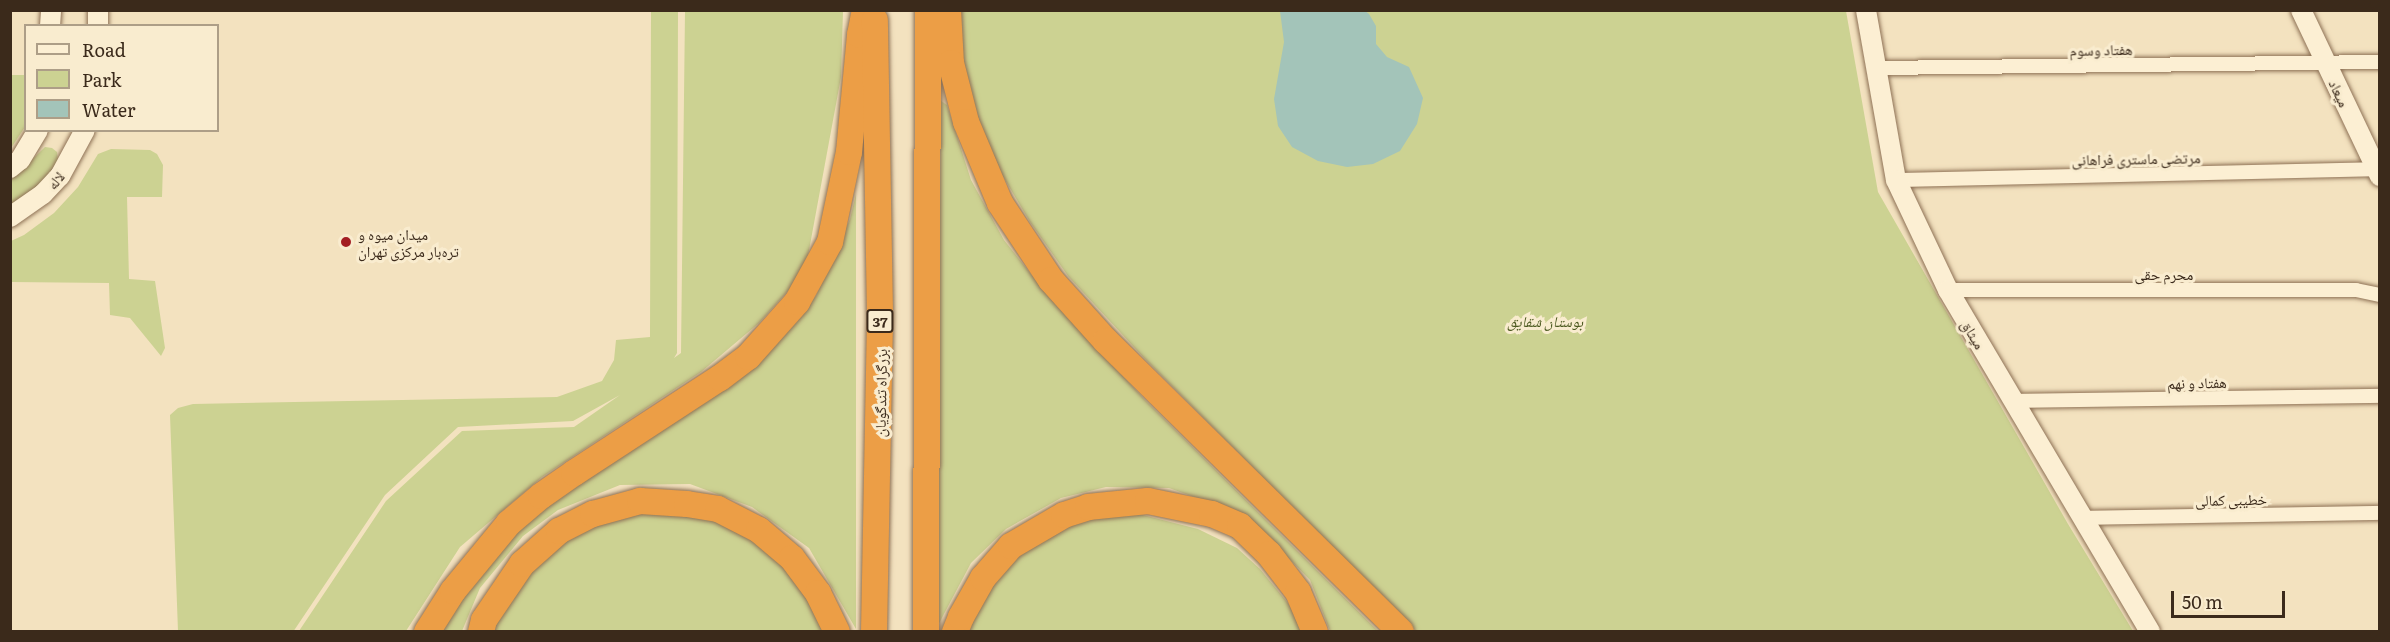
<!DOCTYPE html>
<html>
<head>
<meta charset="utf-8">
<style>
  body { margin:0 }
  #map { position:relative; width:2390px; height:642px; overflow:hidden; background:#f3e2bf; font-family:Literata,"Noto Naskh Arabic",serif }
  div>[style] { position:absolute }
  .green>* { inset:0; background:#ccd292 }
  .water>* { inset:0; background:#a3c4b9 }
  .roads { filter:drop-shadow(0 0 2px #8e7155) drop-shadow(0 0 2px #8e7155) }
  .street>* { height:14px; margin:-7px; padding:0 7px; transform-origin:7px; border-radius:7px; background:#fcefd3 }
  .secondary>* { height:20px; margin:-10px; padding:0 10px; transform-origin:10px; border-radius:10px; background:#fcefd3 }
  .highway>* { height:26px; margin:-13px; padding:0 13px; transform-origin:13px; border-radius:13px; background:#ec9e46 }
  .dots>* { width:16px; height:16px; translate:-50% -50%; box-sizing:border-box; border:3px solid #f9eccf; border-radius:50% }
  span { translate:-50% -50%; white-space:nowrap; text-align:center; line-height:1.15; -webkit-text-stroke:6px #f9eccf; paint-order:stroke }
  .shield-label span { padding:2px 4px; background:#f9eccf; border:2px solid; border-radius:4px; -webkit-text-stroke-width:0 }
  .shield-label { font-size:14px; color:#3b2a1b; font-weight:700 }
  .street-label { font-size:15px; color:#3b2a1b }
  .poi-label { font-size:15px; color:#3b2a1b }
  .left { translate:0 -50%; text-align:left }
  .park-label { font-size:15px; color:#4d5a20; font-style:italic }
  .frame { position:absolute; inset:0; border:12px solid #3b2a1b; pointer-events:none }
  .legend { position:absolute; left:24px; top:24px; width:195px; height:108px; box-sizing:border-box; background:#f9eccf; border:2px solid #ad9e87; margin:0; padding:8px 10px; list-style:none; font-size:18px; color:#3b2a1b }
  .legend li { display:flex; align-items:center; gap:12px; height:30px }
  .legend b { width:30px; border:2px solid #ad9e87 }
  .scale { position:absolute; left:2171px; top:591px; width:114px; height:27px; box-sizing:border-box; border:3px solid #3b2a1b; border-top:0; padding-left:8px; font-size:18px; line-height:21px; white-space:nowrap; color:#3b2a1b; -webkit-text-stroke:4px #f9eccf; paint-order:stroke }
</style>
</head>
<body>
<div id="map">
  <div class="green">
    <i style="clip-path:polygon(651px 11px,678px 11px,677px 353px,674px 358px,681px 353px,685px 11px,843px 11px,841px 77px,805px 272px,759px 323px,701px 372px,542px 477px,460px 547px,406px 631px,299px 631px,386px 501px,462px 431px,574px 427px,620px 395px,573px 421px,458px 427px,385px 495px,293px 632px,178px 631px,170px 415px,178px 408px,193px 404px,557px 397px,602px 381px,614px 360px,616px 340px,650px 337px)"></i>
    <i style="clip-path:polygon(957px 11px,1846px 11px,1878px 192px,2068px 524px,2133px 631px,1416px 631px,1145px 359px,1068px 276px,1030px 222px,971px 122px)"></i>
    <i style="clip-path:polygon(10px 75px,26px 75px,25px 127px,11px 148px)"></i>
    <i style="clip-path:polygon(941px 101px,947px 105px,971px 180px,1004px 240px,1046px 293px,1145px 400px,1378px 631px,1330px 631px,1310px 580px,1262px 531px,1222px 507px,1169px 488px,1106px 487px,1061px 498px,1006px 529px,971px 563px,936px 629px)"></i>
    <i style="clip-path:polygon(45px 147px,52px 148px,57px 152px,58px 160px,52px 171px,39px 187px,11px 208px,11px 180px)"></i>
    <i style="clip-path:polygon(111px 149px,150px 150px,157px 154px,163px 165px,162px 197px,127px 197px,129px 279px,155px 281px,165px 348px,161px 356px,130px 318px,110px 315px,109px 283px,11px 282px,11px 241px,24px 235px,54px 213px,78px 187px,98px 154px)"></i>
    <i style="clip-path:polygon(856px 194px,856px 629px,809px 548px,752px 507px,690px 484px,620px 485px,558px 510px,523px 536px,480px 588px,462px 631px,437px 632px,518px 528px,590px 475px,755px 367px,816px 296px,850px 219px)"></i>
    <i style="clip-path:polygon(647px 510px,712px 519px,756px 539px,798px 580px,827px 632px,492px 632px,507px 597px,562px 538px,617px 516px)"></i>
    <i style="clip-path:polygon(1139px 514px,1198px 529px,1237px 548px,1260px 569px,1292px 608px,1301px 632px,963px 632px,992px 580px,1033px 540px,1089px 518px)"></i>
  </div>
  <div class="water">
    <i style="clip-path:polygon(1280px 11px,1364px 10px,1369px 14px,1376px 26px,1376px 44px,1387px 57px,1409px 67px,1423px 98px,1417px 124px,1400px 151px,1373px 164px,1347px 167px,1318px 161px,1292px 147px,1278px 126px,1274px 99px,1284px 42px)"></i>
  </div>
  <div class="roads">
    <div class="street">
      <i style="left:1876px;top:68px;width:504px;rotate:-0.68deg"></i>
      <i style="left:1896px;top:180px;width:481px;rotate:-1.3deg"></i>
      <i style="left:1948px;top:290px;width:408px"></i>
      <i style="left:2356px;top:290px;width:25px;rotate:12deg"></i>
      <i style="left:2014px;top:401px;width:366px;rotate:-0.8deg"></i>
      <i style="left:2083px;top:518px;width:297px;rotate:-1deg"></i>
    </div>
    <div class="secondary">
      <i style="left:1866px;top:10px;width:173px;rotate:80deg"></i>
      <i style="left:1896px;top:180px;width:122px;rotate:64.7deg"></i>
      <i style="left:1948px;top:290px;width:397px;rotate:59.4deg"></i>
      <i style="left:2301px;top:10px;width:184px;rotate:64.6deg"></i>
      <i style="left:50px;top:26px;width:16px;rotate:-86deg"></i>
      <i style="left:98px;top:26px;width:16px;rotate:-90deg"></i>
      <i style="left:10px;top:168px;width:13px;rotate:-39deg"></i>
      <i style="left:20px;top:160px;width:35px;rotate:-59deg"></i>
      <i style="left:10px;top:217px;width:40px;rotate:-34.9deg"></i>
      <i style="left:43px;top:194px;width:25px;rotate:-47deg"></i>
      <i style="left:60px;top:176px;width:52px;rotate:-61.5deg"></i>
    </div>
    <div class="highway">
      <i style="left:948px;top:10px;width:53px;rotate:86.8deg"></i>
      <i style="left:951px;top:63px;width:61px;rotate:75.7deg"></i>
      <i style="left:966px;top:122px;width:88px;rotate:67.2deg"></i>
      <i style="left:1000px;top:203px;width:92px;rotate:56.5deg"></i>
      <i style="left:1051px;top:280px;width:82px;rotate:48deg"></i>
      <i style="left:1106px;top:341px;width:414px;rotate:44.6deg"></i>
      <i style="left:427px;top:632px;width:49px;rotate:-57.6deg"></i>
      <i style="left:453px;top:591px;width:88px;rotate:-50.5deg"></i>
      <i style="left:509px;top:523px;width:42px;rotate:-40.2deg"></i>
      <i style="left:541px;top:496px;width:40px;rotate:-34.9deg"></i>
      <i style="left:574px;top:473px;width:174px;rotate:-33.1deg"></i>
      <i style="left:720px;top:378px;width:35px;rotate:-37deg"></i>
      <i style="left:748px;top:357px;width:74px;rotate:-48.3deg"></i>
      <i style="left:797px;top:302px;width:68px;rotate:-61.2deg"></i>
      <i style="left:830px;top:242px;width:92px;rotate:-78.1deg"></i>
      <i style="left:849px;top:152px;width:118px;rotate:-84.6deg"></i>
      <i style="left:860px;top:35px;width:25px;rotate:-79deg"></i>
      <i style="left:481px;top:632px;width:12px;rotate:-76deg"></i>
      <i style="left:484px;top:620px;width:68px;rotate:-55.8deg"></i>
      <i style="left:522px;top:564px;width:50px;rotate:-41.7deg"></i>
      <i style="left:559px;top:531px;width:38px;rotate:-27deg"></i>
      <i style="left:593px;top:514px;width:49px;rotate:-15.5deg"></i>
      <i style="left:640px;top:501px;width:47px;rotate:3.7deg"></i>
      <i style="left:687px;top:504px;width:31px;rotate:9deg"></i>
      <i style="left:718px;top:509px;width:46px;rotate:27.1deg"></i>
      <i style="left:759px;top:530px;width:43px;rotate:40.3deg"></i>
      <i style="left:792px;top:558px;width:44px;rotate:53.4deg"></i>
      <i style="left:818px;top:593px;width:43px;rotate:64deg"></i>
      <i style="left:874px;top:632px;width:318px;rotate:-88.9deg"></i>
      <i style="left:880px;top:314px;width:294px;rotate:-91deg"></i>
      <i style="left:926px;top:632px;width:622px;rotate:-89.82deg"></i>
      <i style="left:955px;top:632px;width:16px;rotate:-68deg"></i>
      <i style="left:961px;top:617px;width:45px;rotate:-60.6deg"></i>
      <i style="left:983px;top:578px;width:43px;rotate:-48.8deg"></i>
      <i style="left:1011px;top:546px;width:61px;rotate:-30.3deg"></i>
      <i style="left:1064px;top:515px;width:25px;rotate:-18deg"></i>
      <i style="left:1088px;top:507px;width:60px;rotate:-5.7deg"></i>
      <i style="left:1148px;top:501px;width:65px;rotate:11.5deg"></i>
      <i style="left:1212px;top:514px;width:30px;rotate:23deg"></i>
      <i style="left:1240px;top:526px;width:40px;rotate:44deg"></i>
      <i style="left:1269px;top:554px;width:48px;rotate:52.7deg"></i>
      <i style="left:1298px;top:592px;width:43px;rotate:67deg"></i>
    </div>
  </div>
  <div class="dots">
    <i style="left:346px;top:242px;background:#a31e23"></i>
  </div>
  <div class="shield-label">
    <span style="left:880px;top:321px">37</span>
  </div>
  <div class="street-label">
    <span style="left:2101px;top:49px;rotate:-1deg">هفتاد وسوم</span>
    <span style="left:2340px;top:93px;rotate:65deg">میعاد</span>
    <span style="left:2136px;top:158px;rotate:-1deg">مرتضی ماستری فراهانی</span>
    <span style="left:55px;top:180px;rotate:-51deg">لاله</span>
    <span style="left:2164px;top:274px">محرم حقی</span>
    <span style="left:1974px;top:334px;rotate:59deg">میثاق</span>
    <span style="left:2197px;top:382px;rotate:-1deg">هفتاد و نهم</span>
    <span style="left:880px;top:393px;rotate:-89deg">بزرگراه تندگویان</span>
    <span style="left:2231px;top:499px;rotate:-1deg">خطیبی کمالی</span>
  </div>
  <div class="poi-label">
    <span class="left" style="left:358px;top:242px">میدان میوه و<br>تره‌بار مرکزی تهران</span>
  </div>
  <div class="park-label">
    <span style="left:1545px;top:321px">بوستان شقایق</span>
  </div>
  <div class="frame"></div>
  <ul class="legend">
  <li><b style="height:8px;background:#fcefd3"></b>Road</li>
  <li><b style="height:16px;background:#ccd292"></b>Park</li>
  <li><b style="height:16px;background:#a3c4b9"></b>Water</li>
  </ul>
  <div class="scale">50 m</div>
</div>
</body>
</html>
